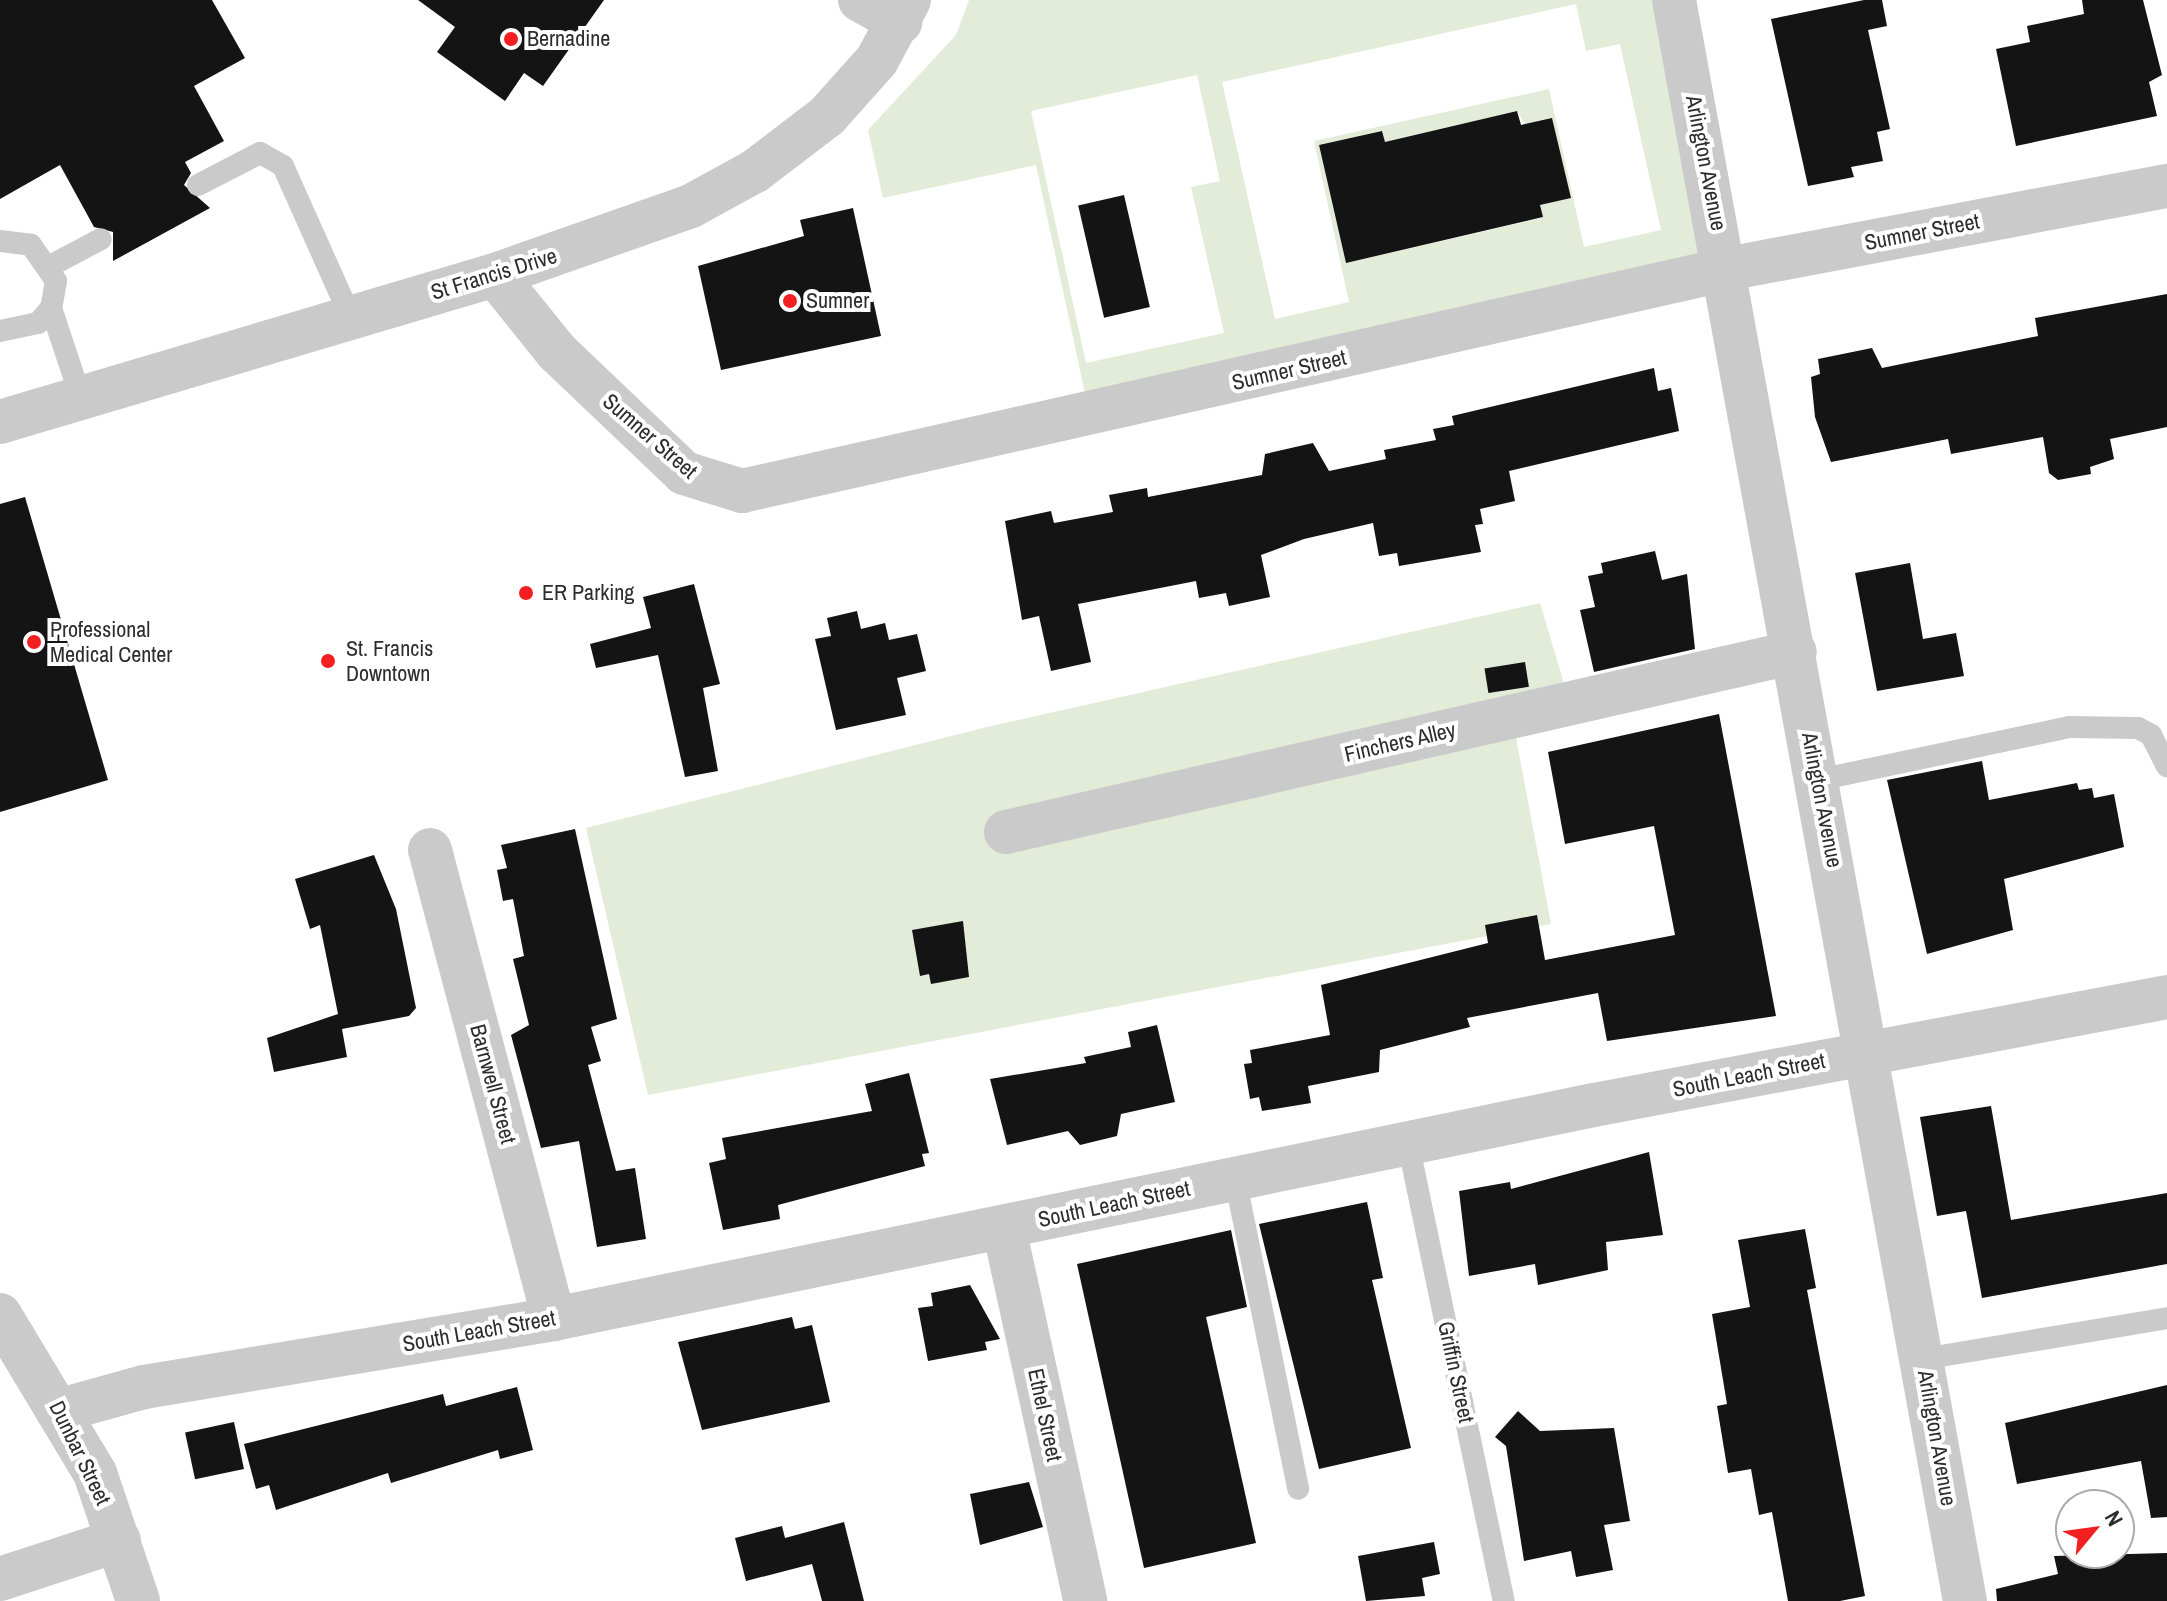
<!DOCTYPE html>
<html>
<head>
<meta charset="utf-8">
<style>
  body { margin:0 }
  #map { position:relative; width:2167px; height:1601px; overflow:hidden; background:#fff; font-family:"Archivo Narrow",sans-serif }
  div>[style] { position:absolute }
  .green>* { inset:0; background:#e2ecd9 }
  .building>* { inset:0; background:#141414; transform-origin:0 0 }
  .service>* { height:22px; margin:-11px; padding:0 11px; transform-origin:11px; border-radius:11px; background:#cacaca }
  .minor>* { height:44px; margin:-22px; padding:0 22px; transform-origin:22px; border-radius:22px; background:#cacaca }
  .tertiary>* { height:44px; margin:-22px; padding:0 22px; transform-origin:22px; border-radius:22px; background:#cacaca }
  .dots>* { width:22px; height:22px; translate:-50% -50%; box-sizing:border-box; border:4px solid #fff; border-radius:50% }
  span { translate:-50% -50%; white-space:nowrap; text-align:center; line-height:1.15; -webkit-text-stroke:8px #fff; paint-order:stroke }
  .poi-label { font-size:22px; color:#2d2d2d }
  .left { translate:0 -50%; text-align:left }
  .street-label { font-size:22px; color:#2d2d2d }
  .north { position:absolute; left:2055px; top:1489px; width:80px; height:80px; box-sizing:border-box; background:#fff; border:2px solid #ababab; border-radius:50%; rotate:61deg; font-size:22px; font-weight:700; line-height:32px; text-align:center; color:#2d2d2d }
  .north::after { content:''; display:block; margin:auto; width:28px; height:36px; background:#f41f21; clip-path:polygon(50% 0,100% 100%,50% 72%,0 100%) }
</style>
</head>
<body>
<div id="map">
  <div class="green">
    <i style="clip-path:polygon(evenodd,969px 0,1669px 0,1721px 286px,1089px 412px,1036px 165px,883px 198px,868px 130px,956px 35px,969px 0,1576px 4px,1586px 51px,1620px 44px,1661px 230px,1584px 247px,1549px 89px,1314px 141px,1349px 302px,1275px 319px,1222px 82px,1576px 4px,969px 0,1197px 75px,1220px 181px,1191px 187px,1224px 333px,1086px 363px,1031px 111px,1197px 75px,969px 0,1517px 111px,1570px 198px,1540px 205px,1542px 218px,1346px 263px,1319px 145px,1382px 131px,1388px 157px,1402px 138px,1517px 111px)"></i>
    <i style="clip-path:polygon(1540px 603px,1573px 714px,1514px 727px,1551px 924px,648px 1095px,586px 828px,987px 727px)"></i>
  </div>
  <div class="building">
    <i style="clip-path:polygon(0 0,212px 0,245px 58px,194px 86px,224px 141px,185px 162px,191px 173px,184px 185px,210px 208px,113px 261px,113px 232px,94px 227px,60px 165px,0 199px)"></i>
    <i style="clip-path:polygon(418px 0,604px 0,543px 86px,524px 73px,505px 101px,437px 52px,455px 27px)"></i>
    <i style="clip-path:polygon(1864px 0,1882px 0,1887px 26px,1868px 30px,1890px 129px,1877px 132px,1883px 161px,1851px 167px,1854px 177px,1808px 186px,1771px 19px)"></i>
    <i style="clip-path:polygon(2082px 0,2143px 0,2162px 75px,2149px 82px,2157px 116px,2016px 146px,1996px 49px,2030px 42px,2027px 26px,2084px 14px)"></i>
    <i style="clip-path:polygon(1517px 111px,1521px 125px,1552px 118px,1571px 198px,1540px 205px,1543px 217px,1346px 263px,1319px 145px,1382px 131px,1385px 142px)"></i>
    <i style="left:1124px;top:195px;width:115px;height:47px;rotate:77deg"></i>
    <i style="clip-path:polygon(853px 208px,881px 336px,721px 370px,698px 266px,804px 236px,800px 220px)"></i>
    <i style="clip-path:polygon(2167px 294px,2167px 427px,2110px 439px,2114px 459px,2090px 467px,2091px 474px,2058px 480px,2049px 473px,2043px 437px,1951px 454px,1948px 439px,1831px 462px,1815px 417px,1811px 377px,1820px 374px,1818px 359px,1872px 348px,1882px 368px,2038px 336px,2035px 318px)"></i>
    <i style="clip-path:polygon(1654px 368px,1658px 391px,1671px 388px,1679px 431px,1509px 471px,1515px 501px,1480px 509px,1483px 524px,1475px 525px,1481px 552px,1399px 566px,1397px 553px,1379px 556px,1373px 523px,1304px 539px,1261px 555px,1270px 597px,1229px 606px,1226px 593px,1199px 598px,1196px 581px,1078px 604px,1091px 662px,1051px 671px,1039px 616px,1022px 620px,1005px 521px,1051px 511px,1054px 523px,1113px 512px,1109px 495px,1147px 488px,1148px 497px,1262px 475px,1265px 454px,1313px 443px,1329px 471px,1386px 459px,1384px 450px,1436px 440px,1433px 429px,1454px 425px,1452px 416px)"></i>
    <i style="clip-path:polygon(25px 497px,108px 780px,0 812px,0 504px)"></i>
    <i style="clip-path:polygon(1655px 551px,1662px 580px,1687px 574px,1695px 649px,1594px 672px,1580px 610px,1595px 607px,1588px 576px,1603px 573px,1601px 563px)"></i>
    <i style="clip-path:polygon(1910px 563px,1923px 639px,1956px 633px,1964px 676px,1877px 691px,1855px 573px)"></i>
    <i style="clip-path:polygon(694px 584px,720px 684px,703px 688px,718px 771px,685px 777px,658px 655px,596px 668px,590px 644px,651px 628px,643px 597px)"></i>
    <i style="clip-path:polygon(857px 611px,861px 629px,885px 623px,889px 640px,917px 634px,926px 671px,897px 678px,906px 715px,836px 730px,815px 639px,831px 636px,827px 618px)"></i>
    <i style="left:1525px;top:662px;width:25px;height:41px;rotate:81deg"></i>
    <i style="clip-path:polygon(1719px 714px,1776px 1016px,1607px 1041px,1598px 993px,1467px 1018px,1470px 1027px,1380px 1050px,1379px 1072px,1308px 1086px,1311px 1103px,1262px 1111px,1259px 1097px,1250px 1099px,1244px 1064px,1252px 1063px,1250px 1050px,1330px 1035px,1321px 985px,1488px 943px,1485px 925px,1537px 915px,1545px 960px,1675px 935px,1654px 826px,1565px 844px,1548px 752px)"></i>
    <i style="clip-path:polygon(1982px 761px,1989px 800px,2077px 783px,2079px 790px,2092px 788px,2094px 798px,2114px 794px,2124px 847px,2004px 879px,2013px 930px,1927px 954px,1887px 780px)"></i>
    <i style="clip-path:polygon(575px 829px,617px 1019px,591px 1027px,601px 1061px,588px 1065px,616px 1171px,635px 1168px,646px 1239px,597px 1247px,579px 1141px,541px 1148px,511px 1035px,529px 1025px,513px 959px,524px 956px,513px 899px,503px 901px,497px 870px,507px 868px,501px 845px)"></i>
    <i style="clip-path:polygon(374px 855px,396px 909px,416px 1008px,409px 1016px,342px 1029px,347px 1057px,274px 1072px,267px 1038px,338px 1014px,320px 925px,310px 929px,295px 879px)"></i>
    <i style="clip-path:polygon(963px 921px,969px 977px,931px 984px,929px 974px,920px 976px,912px 930px)"></i>
    <i style="clip-path:polygon(1157px 1025px,1175px 1102px,1121px 1114px,1117px 1136px,1080px 1145px,1068px 1131px,1007px 1145px,990px 1079px,1086px 1063px,1084px 1057px,1131px 1047px,1128px 1032px)"></i>
    <i style="clip-path:polygon(909px 1073px,929px 1153px,922px 1154px,925px 1166px,778px 1205px,780px 1219px,723px 1230px,709px 1163px,726px 1159px,722px 1138px,872px 1111px,865px 1084px)"></i>
    <i style="clip-path:polygon(1991px 1106px,2011px 1220px,2167px 1193px,2167px 1264px,1982px 1298px,1966px 1211px,1937px 1216px,1920px 1117px)"></i>
    <i style="clip-path:polygon(1649px 1152px,1663px 1235px,1606px 1242px,1608px 1270px,1538px 1285px,1535px 1264px,1469px 1276px,1459px 1191px,1510px 1182px,1511px 1189px)"></i>
    <i style="clip-path:polygon(1367px 1202px,1383px 1278px,1372px 1280px,1411px 1448px,1319px 1469px,1259px 1224px)"></i>
    <i style="clip-path:polygon(1805px 1229px,1816px 1288px,1807px 1290px,1865px 1596px,1840px 1601px,1788px 1601px,1772px 1512px,1759px 1515px,1751px 1469px,1728px 1473px,1717px 1406px,1727px 1404px,1712px 1314px,1750px 1307px,1738px 1240px)"></i>
    <i style="clip-path:polygon(1231px 1230px,1247px 1307px,1206px 1317px,1256px 1543px,1144px 1568px,1077px 1264px)"></i>
    <i style="clip-path:polygon(970px 1285px,1000px 1339px,985px 1342px,987px 1350px,928px 1361px,918px 1308px,933px 1306px,931px 1293px)"></i>
    <i style="clip-path:polygon(792px 1317px,795px 1329px,812px 1325px,830px 1402px,702px 1430px,678px 1342px)"></i>
    <i style="clip-path:polygon(2167px 1385px,2167px 1517px,2151px 1518px,2141px 1461px,2017px 1484px,2005px 1423px)"></i>
    <i style="clip-path:polygon(517px 1387px,533px 1450px,500px 1459px,498px 1450px,391px 1483px,388px 1473px,276px 1510px,269px 1485px,256px 1489px,244px 1444px,443px 1394px,446px 1406px)"></i>
    <i style="clip-path:polygon(1518px 1411px,1540px 1431px,1614px 1428px,1630px 1521px,1604px 1525px,1613px 1570px,1576px 1577px,1571px 1551px,1524px 1561px,1506px 1446px,1495px 1437px)"></i>
    <i style="left:234px;top:1422px;width:48px;height:50px;rotate:78deg"></i>
    <i style="clip-path:polygon(1029px 1482px,1043px 1527px,980px 1545px,970px 1494px)"></i>
    <i style="clip-path:polygon(844px 1522px,864px 1601px,822px 1601px,812px 1564px,746px 1581px,735px 1538px,782px 1526px,785px 1538px)"></i>
    <i style="clip-path:polygon(1434px 1542px,1440px 1574px,1422px 1578px,1425px 1596px,1366px 1601px,1358px 1556px)"></i>
    <i style="clip-path:polygon(2167px 1553px,2167px 1601px,1997px 1601px,1996px 1589px,2058px 1574px,2054px 1556px)"></i>
  </div>
  <div class="service">
    <i style="left:198px;top:185px;width:70px;rotate:-27.3deg"></i>
    <i style="left:260px;top:153px;width:26px;rotate:29deg"></i>
    <i style="left:283px;top:166px;width:167px;rotate:65.9deg"></i>
    <i style="left:0;top:241px;width:31px;rotate:7deg"></i>
    <i style="left:31px;top:245px;width:44px;rotate:55.2deg"></i>
    <i style="left:56px;top:281px;width:27px;rotate:100deg"></i>
    <i style="left:51px;top:308px;width:20px;rotate:131deg"></i>
    <i style="left:38px;top:323px;width:39px;rotate:168deg"></i>
    <i style="left:52px;top:265px;width:55px;rotate:-28deg"></i>
    <i style="left:51px;top:308px;width:95px;rotate:71.6deg"></i>
    <i style="left:1818px;top:780px;width:257px;rotate:-11.9deg"></i>
    <i style="left:2069px;top:727px;width:69px;rotate:0.8deg"></i>
    <i style="left:2138px;top:728px;width:15px;rotate:28deg"></i>
    <i style="left:2151px;top:735px;width:35px;rotate:63deg"></i>
    <i style="left:1408px;top:1143px;width:468px;rotate:78.2deg"></i>
    <i style="left:1235px;top:1178px;width:317px;rotate:78.5deg"></i>
    <i style="left:1923px;top:1359px;width:247px;rotate:-9.5deg"></i>
  </div>
  <div class="minor">
    <i style="left:860px;top:0;width:46px;rotate:28.8deg"></i>
    <i style="left:1674px;top:0;width:1627px;rotate:79.7deg"></i>
    <i style="left:495px;top:275px;width:99px;rotate:51.2deg"></i>
    <i style="left:557px;top:352px;width:175px;rotate:43.6deg"></i>
    <i style="left:684px;top:473px;width:61px;rotate:17.2deg"></i>
    <i style="left:742px;top:491px;width:1010px;rotate:-12.7deg"></i>
    <i style="left:1727px;top:269px;width:448px;rotate:-10.7deg"></i>
    <i style="left:0;top:422px;width:516px;rotate:-16.54deg"></i>
    <i style="left:495px;top:275px;width:208px;rotate:-19.4deg"></i>
    <i style="left:691px;top:206px;width:73px;rotate:-28.7deg"></i>
    <i style="left:755px;top:171px;width:91px;rotate:-37.4deg"></i>
    <i style="left:827px;top:116px;width:75px;rotate:-48.2deg"></i>
    <i style="left:877px;top:60px;width:68px;rotate:-61.9deg"></i>
    <i style="left:1006px;top:832px;width:809px;rotate:-12.85deg"></i>
    <i style="left:430px;top:850px;width:485px;rotate:75.2deg"></i>
    <i style="left:1004px;top:1228px;width:382px;rotate:77.7deg"></i>
    <i style="left:61px;top:1410px;width:86px;rotate:-15.5deg"></i>
    <i style="left:144px;top:1387px;width:416px;rotate:-9.4deg"></i>
    <i style="left:554px;top:1319px;width:1062px;rotate:-11.63deg"></i>
    <i style="left:1594px;top:1105px;width:583px;rotate:-10.67deg"></i>
    <i style="left:0;top:1579px;width:125px;rotate:-18.1deg"></i>
  </div>
  <div class="tertiary">
    <i style="left:0;top:1315px;width:184px;rotate:59deg"></i>
    <i style="left:95px;top:1473px;width:135px;rotate:71.4deg"></i>
  </div>
  <div class="dots">
    <i style="left:511px;top:39px;background:#f41f21"></i>
    <i style="left:790px;top:301px;background:#f41f21"></i>
    <i style="left:526px;top:593px;background:#f41f21"></i>
    <i style="left:34px;top:642px;background:#f41f21"></i>
    <i style="left:328px;top:661px;background:#f41f21"></i>
  </div>
  <div class="poi-label">
    <span class="left" style="left:527px;top:39px">Bernadine</span>
    <span class="left" style="left:806px;top:301px">Sumner</span>
    <span class="left" style="left:542px;top:593px">ER Parking</span>
    <span class="left" style="left:50px;top:642px">Professional<br>Medical Center</span>
    <span class="left" style="left:346px;top:661px">St. Francis<br>Downtown</span>
  </div>
  <div class="street-label">
    <span style="left:1706px;top:163px;rotate:79deg">Arlington Avenue</span>
    <span style="left:1922px;top:232px;rotate:-11deg">Sumner Street</span>
    <span style="left:494px;top:274px;rotate:-17deg">St Francis Drive</span>
    <span style="left:1289px;top:370px;rotate:-13deg">Sumner Street</span>
    <span style="left:650px;top:436px;rotate:41deg">Sumner Street</span>
    <span style="left:1400px;top:742px;rotate:-13deg">Finchers Alley</span>
    <span style="left:1822px;top:800px;rotate:79deg">Arlington Avenue</span>
    <span style="left:1749px;top:1075px;rotate:-11deg">South Leach Street</span>
    <span style="left:493px;top:1084px;rotate:75deg">Barnwell Street</span>
    <span style="left:1114px;top:1204px;rotate:-12deg">South Leach Street</span>
    <span style="left:479px;top:1331px;rotate:-10deg">South Leach Street</span>
    <span style="left:1456px;top:1372px;rotate:78deg">Griffin Street</span>
    <span style="left:1045px;top:1415px;rotate:78deg">Ethel Street</span>
    <span style="left:1937px;top:1438px;rotate:80deg">Arlington Avenue</span>
    <span style="left:80px;top:1453px;rotate:64deg">Dunbar Street</span>
  </div>
  <div class="north">N</div>
</div>
</body>
</html>
